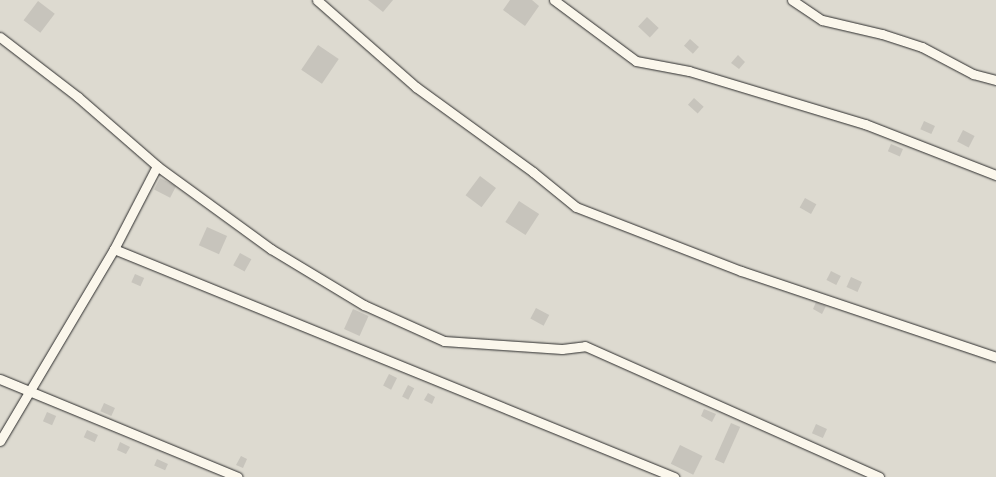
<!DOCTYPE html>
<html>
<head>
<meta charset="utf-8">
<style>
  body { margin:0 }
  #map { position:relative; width:996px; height:477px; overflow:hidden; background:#fbf7ec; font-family:"Balsamiq Sans",sans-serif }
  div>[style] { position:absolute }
  .green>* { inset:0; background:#dddad0; transform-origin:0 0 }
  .building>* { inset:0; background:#c7c4bc; transform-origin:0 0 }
  .roads { filter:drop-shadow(0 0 1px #2b2b2b) drop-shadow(0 0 1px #2b2b2b) }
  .lane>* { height:9px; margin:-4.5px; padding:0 4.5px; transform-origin:4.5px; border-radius:4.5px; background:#fbf7ec }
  span { translate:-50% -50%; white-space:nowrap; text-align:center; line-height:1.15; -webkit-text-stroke:3.5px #fbf7ec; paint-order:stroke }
</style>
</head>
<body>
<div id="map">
  <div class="green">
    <i style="left:0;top:0;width:996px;height:477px"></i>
  </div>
  <div class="building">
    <i style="clip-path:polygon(368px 0,393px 0,383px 12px)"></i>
    <i style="clip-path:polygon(510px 0,532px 0,539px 6px,525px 26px,503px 10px)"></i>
    <i style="left:38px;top:1px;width:21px;height:24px;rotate:37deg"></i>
    <i style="left:647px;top:17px;width:16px;height:13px;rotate:43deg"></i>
    <i style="left:690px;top:39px;width:12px;height:9px;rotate:42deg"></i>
    <i style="left:318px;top:45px;width:25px;height:30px;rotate:34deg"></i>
    <i style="clip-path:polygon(738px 55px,745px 62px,739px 69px,731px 63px)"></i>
    <i style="left:694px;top:98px;width:13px;height:9px;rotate:42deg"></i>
    <i style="left:924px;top:121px;width:12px;height:9px;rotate:24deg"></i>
    <i style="left:963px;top:130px;width:13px;height:13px;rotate:27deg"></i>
    <i style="left:891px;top:144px;width:13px;height:8px;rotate:23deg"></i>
    <i style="left:480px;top:176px;width:20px;height:24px;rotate:37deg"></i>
    <i style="left:160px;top:178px;width:18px;height:13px;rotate:27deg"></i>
    <i style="left:805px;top:198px;width:13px;height:11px;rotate:29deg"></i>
    <i style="left:519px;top:201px;width:24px;height:25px;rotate:33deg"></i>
    <i style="left:207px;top:227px;width:22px;height:20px;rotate:24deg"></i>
    <i style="left:240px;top:253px;width:13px;height:14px;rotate:29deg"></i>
    <i style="left:831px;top:271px;width:11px;height:10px;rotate:27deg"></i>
    <i style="left:135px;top:274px;width:10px;height:9px;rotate:24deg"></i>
    <i style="left:851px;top:277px;width:12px;height:11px;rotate:24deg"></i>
    <i style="clip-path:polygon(816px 302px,826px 306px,822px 314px,813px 309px)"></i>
    <i style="left:536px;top:308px;width:15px;height:12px;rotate:28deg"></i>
    <i style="left:353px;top:309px;width:17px;height:22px;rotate:24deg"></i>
    <i style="left:389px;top:374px;width:9px;height:13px;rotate:27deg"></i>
    <i style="left:408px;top:385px;width:7px;height:13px;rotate:27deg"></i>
    <i style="clip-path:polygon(428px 393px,435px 397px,432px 404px,424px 400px)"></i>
    <i style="left:104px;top:403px;width:12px;height:9px;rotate:24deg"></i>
    <i style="clip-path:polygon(704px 409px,716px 414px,712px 422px,701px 416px)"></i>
    <i style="left:47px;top:412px;width:10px;height:10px;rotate:24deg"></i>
    <i style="left:731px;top:423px;width:10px;height:40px;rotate:24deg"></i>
    <i style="left:816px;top:424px;width:12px;height:10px;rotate:24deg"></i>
    <i style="left:87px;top:430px;width:12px;height:8px;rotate:24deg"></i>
    <i style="clip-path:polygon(120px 442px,130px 447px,126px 454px,117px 450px)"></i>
    <i style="left:680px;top:445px;width:25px;height:21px;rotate:26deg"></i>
    <i style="clip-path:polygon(241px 456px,247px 459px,243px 468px,236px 465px)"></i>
    <i style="left:157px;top:459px;width:12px;height:7px;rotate:24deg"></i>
  </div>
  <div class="roads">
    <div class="lane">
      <i style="left:317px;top:0;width:132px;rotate:41.3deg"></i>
      <i style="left:416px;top:87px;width:145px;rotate:36deg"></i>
      <i style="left:533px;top:172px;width:55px;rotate:39.1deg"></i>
      <i style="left:576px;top:207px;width:177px;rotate:21.2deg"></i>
      <i style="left:741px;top:271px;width:269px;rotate:18.6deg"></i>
      <i style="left:554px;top:0;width:102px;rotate:36.6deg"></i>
      <i style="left:636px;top:61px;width:54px;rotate:10.7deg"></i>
      <i style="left:689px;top:71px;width:184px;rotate:16.8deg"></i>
      <i style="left:865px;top:124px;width:141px;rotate:21.3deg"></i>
      <i style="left:792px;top:0;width:36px;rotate:34deg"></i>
      <i style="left:822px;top:20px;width:62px;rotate:13.1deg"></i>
      <i style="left:882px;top:34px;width:42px;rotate:18deg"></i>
      <i style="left:922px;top:47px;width:58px;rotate:27.9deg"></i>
      <i style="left:973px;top:74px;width:24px;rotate:15deg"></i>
      <i style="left:0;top:37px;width:98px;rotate:37.6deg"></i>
      <i style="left:78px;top:97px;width:105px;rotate:41.1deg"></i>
      <i style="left:157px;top:166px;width:141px;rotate:36.1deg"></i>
      <i style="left:271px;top:249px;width:109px;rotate:31.1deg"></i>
      <i style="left:364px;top:305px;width:88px;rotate:24.2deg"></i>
      <i style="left:444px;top:341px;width:118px;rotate:3.9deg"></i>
      <i style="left:562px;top:349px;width:23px;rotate:-7deg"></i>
      <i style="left:585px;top:346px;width:322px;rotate:24deg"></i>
      <i style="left:114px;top:249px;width:605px;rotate:22.15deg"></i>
      <i style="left:0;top:379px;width:257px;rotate:22.4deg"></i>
      <i style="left:0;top:441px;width:223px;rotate:-59.3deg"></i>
      <i style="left:114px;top:249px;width:93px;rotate:-62.6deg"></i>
    </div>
  </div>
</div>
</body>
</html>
